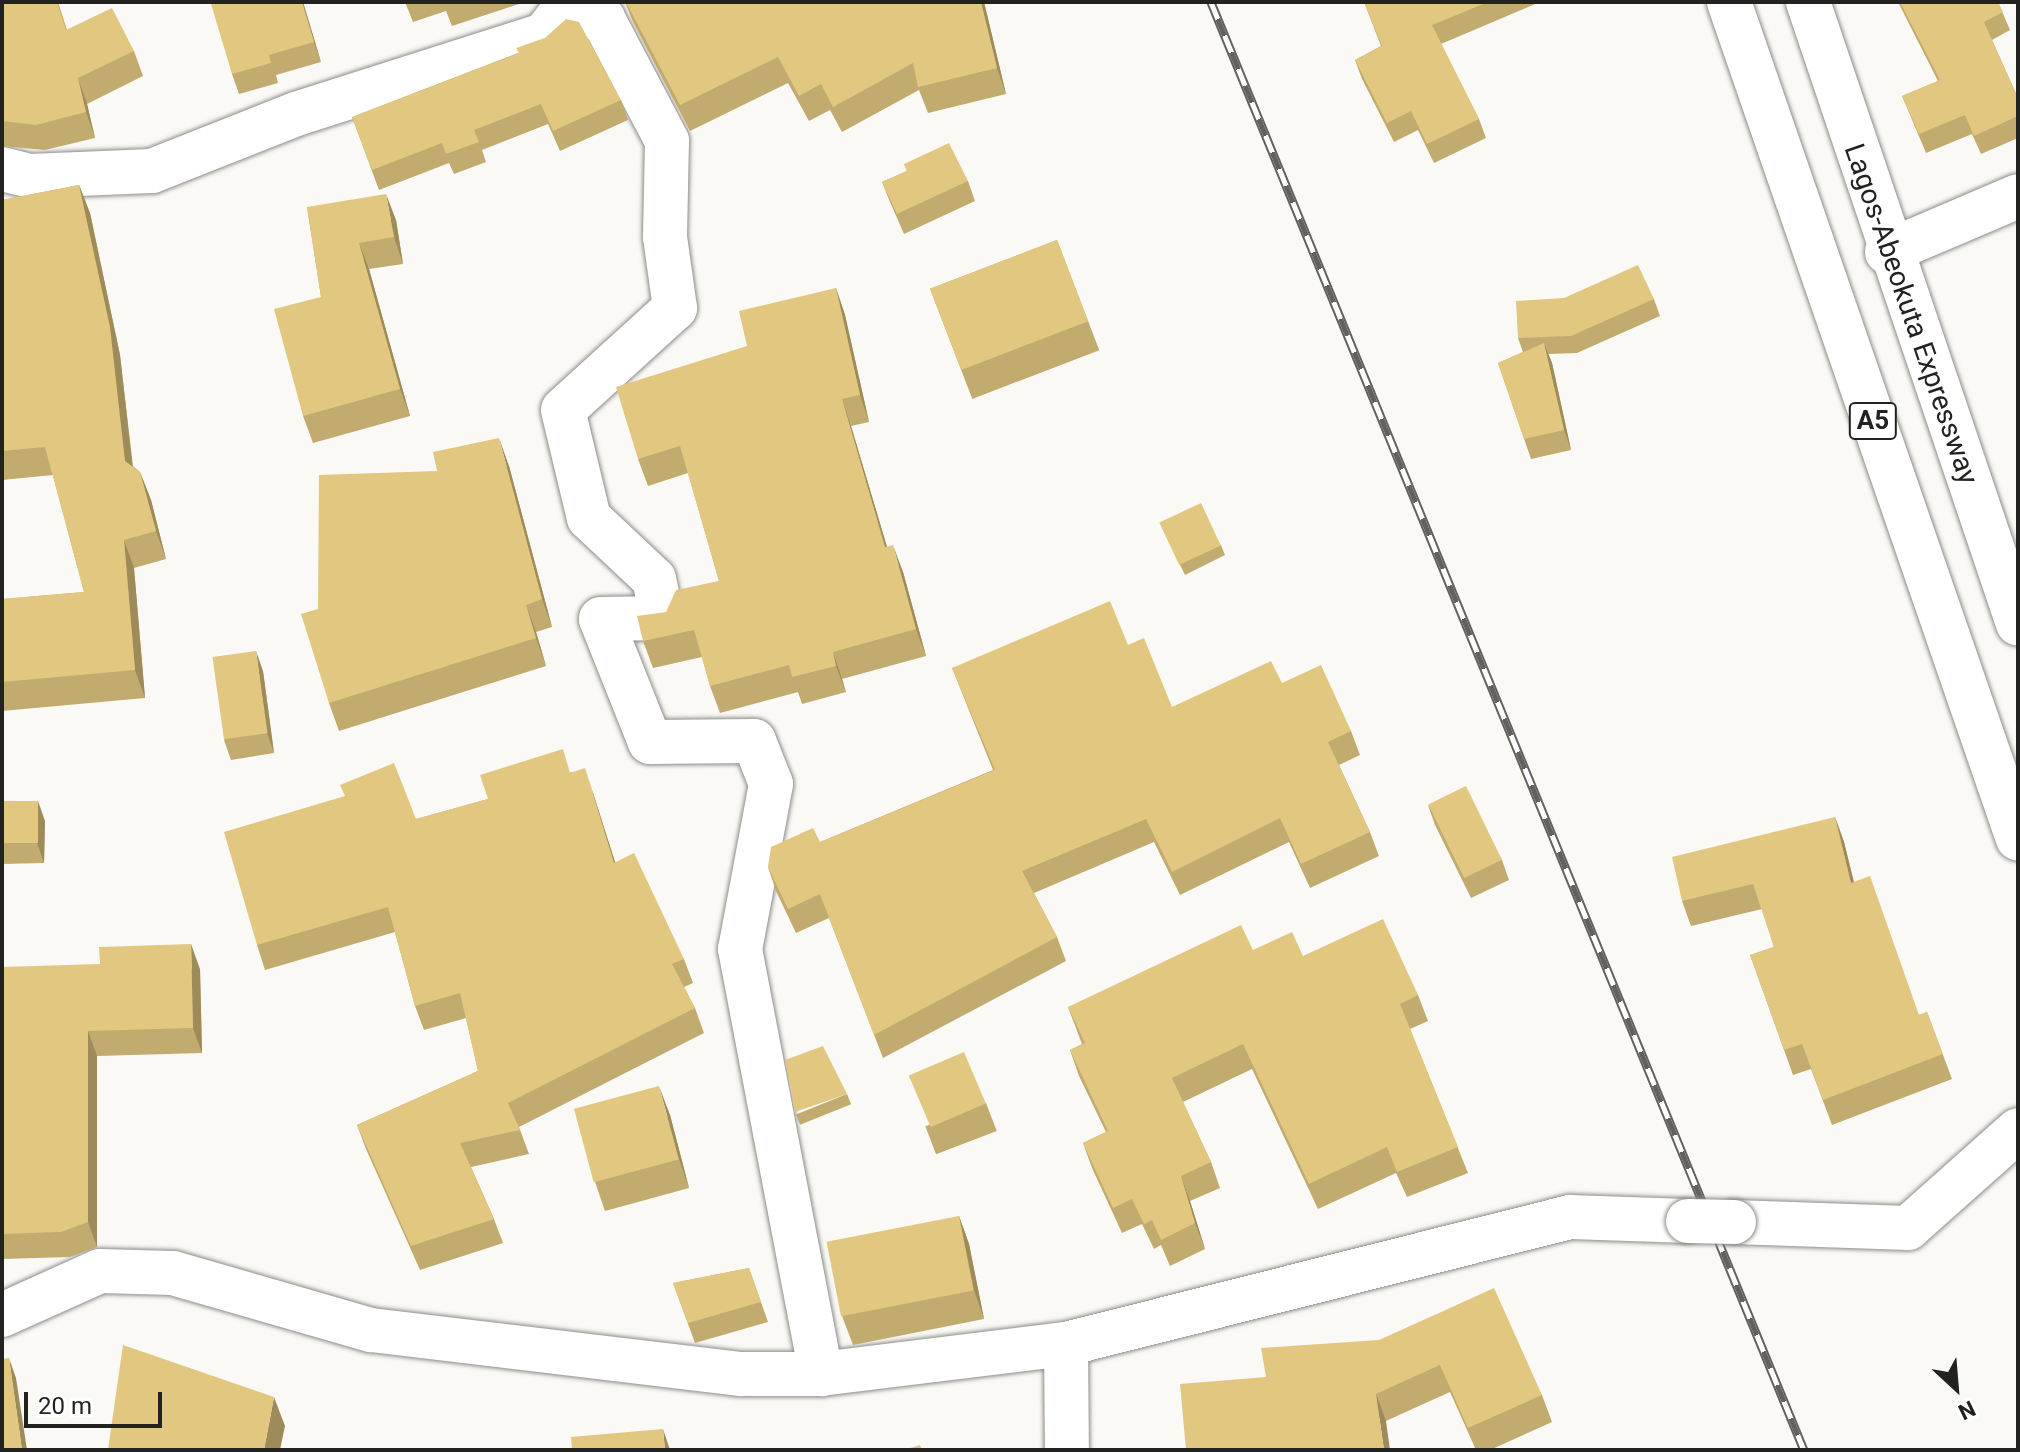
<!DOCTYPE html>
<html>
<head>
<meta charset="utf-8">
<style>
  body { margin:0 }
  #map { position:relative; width:2020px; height:1452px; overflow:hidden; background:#fbf9f6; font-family:Roboto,sans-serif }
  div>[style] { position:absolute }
  .roads { filter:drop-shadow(0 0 2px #8d8c88) drop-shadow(0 0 2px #8d8c88) }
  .minor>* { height:44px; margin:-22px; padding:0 22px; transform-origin:22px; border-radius:22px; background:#fff }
  .highway>* { height:44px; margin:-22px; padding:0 22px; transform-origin:22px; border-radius:22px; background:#fff }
  .rail>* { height:9px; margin-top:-4.5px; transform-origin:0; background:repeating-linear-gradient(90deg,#fff 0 18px,#62615f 0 36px); box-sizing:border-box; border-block:2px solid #62615f }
  .bridges { filter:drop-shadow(0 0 2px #8d8c88) drop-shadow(0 0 2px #8d8c88) }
  .minor-bridge>* { height:44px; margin:-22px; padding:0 22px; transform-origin:22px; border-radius:22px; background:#fff }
  .wall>* { inset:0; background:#c2ab6e; transform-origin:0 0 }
  .shaded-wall>* { inset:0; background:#9e8b5a }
  .building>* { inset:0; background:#e2c780; transform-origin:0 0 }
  span { translate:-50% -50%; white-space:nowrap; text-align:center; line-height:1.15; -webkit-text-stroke:6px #fff; paint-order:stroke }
  .shield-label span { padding:2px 6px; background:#fff; border:2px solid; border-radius:6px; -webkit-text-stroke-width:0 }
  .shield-label { font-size:26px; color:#222220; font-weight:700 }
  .street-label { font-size:28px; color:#222220 }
  .frame { position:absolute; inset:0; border:4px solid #222220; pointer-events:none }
  .north { position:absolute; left:1916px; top:1348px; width:80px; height:80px; -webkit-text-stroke:6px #fff; paint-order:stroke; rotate:154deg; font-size:22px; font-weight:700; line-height:32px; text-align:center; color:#222220 }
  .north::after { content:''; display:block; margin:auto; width:28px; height:36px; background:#222220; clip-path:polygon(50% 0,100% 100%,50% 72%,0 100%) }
  .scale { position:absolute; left:24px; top:1392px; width:138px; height:36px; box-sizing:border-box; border:4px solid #222220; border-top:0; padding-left:10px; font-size:24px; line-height:28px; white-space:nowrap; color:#222220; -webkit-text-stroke:6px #fff; paint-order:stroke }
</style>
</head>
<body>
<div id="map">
  <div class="roads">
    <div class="minor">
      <i style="left:2px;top:169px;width:29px;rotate:14deg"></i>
      <i style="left:30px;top:176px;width:122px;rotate:-2.3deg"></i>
      <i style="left:152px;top:171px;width:155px;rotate:-21.6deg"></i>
      <i style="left:296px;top:114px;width:260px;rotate:-17.7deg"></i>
      <i style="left:544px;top:35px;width:29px;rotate:-52deg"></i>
      <i style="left:562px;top:12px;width:42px;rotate:9.7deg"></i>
      <i style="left:603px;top:19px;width:138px;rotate:62.3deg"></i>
      <i style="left:667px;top:141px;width:96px;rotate:91.2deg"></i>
      <i style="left:665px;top:237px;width:72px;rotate:82deg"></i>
      <i style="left:675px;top:308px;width:151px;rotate:137.7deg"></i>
      <i style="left:563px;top:410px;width:111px;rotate:76.5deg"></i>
      <i style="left:589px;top:518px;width:89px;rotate:43.2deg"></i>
      <i style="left:654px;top:579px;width:40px;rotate:78deg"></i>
      <i style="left:662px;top:618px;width:61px;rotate:179.1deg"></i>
      <i style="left:601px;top:619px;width:132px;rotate:68.3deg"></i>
      <i style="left:650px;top:742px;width:104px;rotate:-0.6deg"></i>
      <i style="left:754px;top:741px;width:46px;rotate:68.4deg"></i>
      <i style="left:771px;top:784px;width:168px;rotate:100.6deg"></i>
      <i style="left:740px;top:949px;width:433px;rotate:79.2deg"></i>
      <i style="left:1887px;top:252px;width:142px;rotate:-23.1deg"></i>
      <i style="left:1734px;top:1222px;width:174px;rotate:2deg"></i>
      <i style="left:1908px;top:1228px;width:147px;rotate:-41.7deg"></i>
      <i style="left:2px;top:1315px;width:107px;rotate:-24.2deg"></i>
      <i style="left:100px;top:1271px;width:73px;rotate:1.6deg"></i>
      <i style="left:173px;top:1273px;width:206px;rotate:16.1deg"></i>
      <i style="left:371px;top:1330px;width:373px;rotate:6.8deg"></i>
      <i style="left:741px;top:1374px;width:80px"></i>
      <i style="left:821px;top:1374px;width:247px;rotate:-7deg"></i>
      <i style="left:1066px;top:1344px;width:520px;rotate:-14.14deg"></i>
      <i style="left:1570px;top:1217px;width:118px;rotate:1.9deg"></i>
      <i style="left:1066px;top:1344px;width:106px;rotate:89.5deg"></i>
    </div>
    <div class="highway">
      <i style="left:1729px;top:2px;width:885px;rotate:70.95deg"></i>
      <i style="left:1808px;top:2px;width:656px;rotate:71.34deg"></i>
    </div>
  </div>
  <div class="rail">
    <i style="left:1211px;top:2px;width:1565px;rotate:67.73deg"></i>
  </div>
  <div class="bridges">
    <div class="minor-bridge">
      <i style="left:1688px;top:1221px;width:46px;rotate:1.2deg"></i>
    </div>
  </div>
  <div class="wall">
    <i style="clip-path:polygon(2px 2px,58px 2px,67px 30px,134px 51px,143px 76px,87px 104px,95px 138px,45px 150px,2px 146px)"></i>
    <i style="clip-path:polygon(303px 2px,321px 62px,276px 75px,278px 83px,239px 94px,232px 74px)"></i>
    <i style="clip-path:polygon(405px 2px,525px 2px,452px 26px,446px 11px,413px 22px)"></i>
    <i style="clip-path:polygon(625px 2px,984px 2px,1006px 94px,928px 113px,919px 90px,842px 132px,830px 110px,809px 121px,788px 83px,690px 131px,633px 22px)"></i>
    <i style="clip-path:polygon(1364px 2px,1540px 2px,1441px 44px,1479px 119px,1486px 138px,1434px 163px,1418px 130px,1394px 142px,1362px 79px,1355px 60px,1381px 46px)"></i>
    <i style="clip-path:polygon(1898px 2px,1998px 2px,2010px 30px,1992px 40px,2018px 98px,2018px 138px,1981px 154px,1972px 134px,1926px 153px,1902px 96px,1938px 81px)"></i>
    <i style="clip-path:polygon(518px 53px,621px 100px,628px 120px,560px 151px,548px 124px,482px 150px,486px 162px,454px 174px,449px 163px,379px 190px,352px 117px)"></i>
    <i style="clip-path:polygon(904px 164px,968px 181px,975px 201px,904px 234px,890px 202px,882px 182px,907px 171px)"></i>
    <i style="clip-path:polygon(79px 185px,90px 213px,120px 355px,133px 466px,140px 472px,151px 500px,166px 559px,134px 568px,145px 698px,2px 711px,2px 599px,84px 592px,53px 475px,2px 480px,2px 200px)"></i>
    <i style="clip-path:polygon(307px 207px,396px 220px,403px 264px,369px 269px,410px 416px,313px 443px,303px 416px,321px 297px)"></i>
    <i style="left:1057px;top:240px;width:118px;height:136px;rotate:69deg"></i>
    <i style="clip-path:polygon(836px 288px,845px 315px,869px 422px,851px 426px,887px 547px,903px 572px,926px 656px,842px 679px,846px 692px,802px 704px,798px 692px,720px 713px,710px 686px,702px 657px,653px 668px,643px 641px,666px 612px,719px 581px,688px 473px,648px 486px,638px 459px,747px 346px)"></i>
    <i style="clip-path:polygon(1654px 299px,1660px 316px,1577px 353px,1548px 354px,1552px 363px,1571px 450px,1531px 459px,1498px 363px,1523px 352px,1518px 338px)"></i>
    <i style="clip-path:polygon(509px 466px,552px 627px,536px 632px,546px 666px,339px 731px,329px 703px,318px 609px,437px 471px)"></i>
    <i style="clip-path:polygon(1160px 523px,1221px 545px,1225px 555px,1185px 575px)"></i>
    <i style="clip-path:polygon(1128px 645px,1172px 707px,1282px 683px,1351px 731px,1360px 755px,1339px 765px,1370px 832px,1379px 856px,1310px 888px,1289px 842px,1180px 895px,1154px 842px,1034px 893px,1057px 937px,1066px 961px,883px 1058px,829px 918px,796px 933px,776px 891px,768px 867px,820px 842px,993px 770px,952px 668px)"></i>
    <i style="clip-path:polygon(263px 671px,274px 753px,231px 760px,224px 740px)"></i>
    <i style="clip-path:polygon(572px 772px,593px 793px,615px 862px,684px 959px,693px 983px,684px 987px,695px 1008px,704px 1033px,519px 1127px,529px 1154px,471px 1167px,494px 1219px,503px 1243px,420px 1270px,366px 1149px,357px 1125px,478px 1071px,466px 1018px,424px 1030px,415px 1006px,395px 932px,265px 970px,257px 945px,416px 819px,488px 799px)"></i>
    <i style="clip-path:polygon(2px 801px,45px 821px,44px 863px,2px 864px)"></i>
    <i style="clip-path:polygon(1428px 805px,1502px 860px,1509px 880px,1471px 898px,1435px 825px)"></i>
    <i style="clip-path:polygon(1835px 817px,1844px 842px,1854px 882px,1919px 1015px,1927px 1012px,1952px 1079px,1832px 1125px,1811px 1069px,1793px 1075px,1750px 955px,1774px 947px,1762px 909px,1691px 926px,1682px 901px)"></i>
    <i style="clip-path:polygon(1253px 950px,1303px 956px,1418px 995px,1428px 1021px,1410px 1029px,1468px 1173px,1407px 1197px,1396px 1173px,1318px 1209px,1252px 1069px,1183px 1102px,1211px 1162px,1220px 1188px,1190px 1201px,1205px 1249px,1170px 1266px,1161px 1245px,1154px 1249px,1142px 1224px,1122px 1233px,1092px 1168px,1083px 1143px,1106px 1132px,1079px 1076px,1070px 1050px,1082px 1044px,1068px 1007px)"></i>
    <i style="clip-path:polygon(2px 967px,200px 969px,202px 1053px,97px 1056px,97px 1247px,70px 1257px,2px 1259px)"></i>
    <i style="left:847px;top:1094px;width:11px;height:55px;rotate:68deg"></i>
    <i style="left:986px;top:1103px;width:30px;height:65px;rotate:69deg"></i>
    <i style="clip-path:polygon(670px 1115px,689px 1188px,605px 1211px,595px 1182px)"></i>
    <i style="clip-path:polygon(959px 1216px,969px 1244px,984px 1319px,853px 1345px,842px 1316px)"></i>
    <i style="clip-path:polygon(749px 1268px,768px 1322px,695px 1343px,673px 1283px)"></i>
    <i style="clip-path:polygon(1379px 1340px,1542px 1395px,1552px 1422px,1490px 1450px,1476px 1450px,1450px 1392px,1386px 1421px,1266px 1377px)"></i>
  </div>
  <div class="shaded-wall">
    <i style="clip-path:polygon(302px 2px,303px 2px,321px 62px,314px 42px)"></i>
    <i style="clip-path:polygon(981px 2px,984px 2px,1006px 94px,997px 68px)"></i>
    <i style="clip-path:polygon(78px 78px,87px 104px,95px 138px,86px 112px)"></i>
    <i style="clip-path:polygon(79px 185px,90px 213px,120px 355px,135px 489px,125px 461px)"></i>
    <i style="clip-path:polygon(386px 194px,396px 220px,403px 264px,394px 237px)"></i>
    <i style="clip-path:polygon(359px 243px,369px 269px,410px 416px,400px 389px)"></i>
    <i style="clip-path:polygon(836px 288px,845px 315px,869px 422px,860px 395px)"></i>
    <i style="clip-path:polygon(1544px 343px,1552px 363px,1571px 450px,1564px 430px)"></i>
    <i style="clip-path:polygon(842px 399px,851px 426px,895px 574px,885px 547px)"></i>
    <i style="clip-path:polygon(499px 438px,509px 466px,552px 627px,542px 599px)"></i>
    <i style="clip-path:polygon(140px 472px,151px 500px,166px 559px,156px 531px)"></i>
    <i style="clip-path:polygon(124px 540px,134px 568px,145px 698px,135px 670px)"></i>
    <i style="clip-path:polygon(893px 545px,903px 572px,926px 656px,916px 629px)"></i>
    <i style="clip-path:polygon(526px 605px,536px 632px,546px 666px,536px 638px)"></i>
    <i style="clip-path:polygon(256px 651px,263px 671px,274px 753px,267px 733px)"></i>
    <i style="clip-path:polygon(833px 652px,842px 679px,846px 692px,836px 666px)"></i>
    <i style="clip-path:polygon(585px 768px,593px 793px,623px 887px,614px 863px)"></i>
    <i style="clip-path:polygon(38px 801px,45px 821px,44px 863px,37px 843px)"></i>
    <i style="clip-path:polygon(1835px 817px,1844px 842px,1860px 908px,1851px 883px)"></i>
    <i style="clip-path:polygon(191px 944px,200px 969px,202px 1053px,193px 1028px)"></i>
    <i style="clip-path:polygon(88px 1031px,97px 1056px,97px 1247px,88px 1222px)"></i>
    <i style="clip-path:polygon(659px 1086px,670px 1115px,689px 1188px,679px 1159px)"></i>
    <i style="clip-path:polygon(1181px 1176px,1190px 1201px,1205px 1249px,1195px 1223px)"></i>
    <i style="clip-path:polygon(959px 1216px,969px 1244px,984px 1319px,974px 1290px)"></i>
    <i style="clip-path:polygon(9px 1358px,16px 1378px,27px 1450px,22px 1450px)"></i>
    <i style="clip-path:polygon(1376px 1394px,1386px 1421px,1390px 1450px,1384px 1450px)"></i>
    <i style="clip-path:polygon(274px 1397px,285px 1426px,280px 1450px,264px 1450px)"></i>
    <i style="clip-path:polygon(663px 1429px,670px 1450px,665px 1450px)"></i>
  </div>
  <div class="building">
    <i style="clip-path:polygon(2px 2px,57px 2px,66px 30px,112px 8px,134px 51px,78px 78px,86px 112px,36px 125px,2px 121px)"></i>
    <i style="clip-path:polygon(219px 2px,302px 2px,314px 42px,269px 55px,271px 63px,232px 74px,211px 4px)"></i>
    <i style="clip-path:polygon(626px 2px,981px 2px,997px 68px,918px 87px,913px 63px,833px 107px,821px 84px,799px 96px,778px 57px,680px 105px)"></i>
    <i style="clip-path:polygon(1364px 2px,1488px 2px,1432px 25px,1479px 119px,1427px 144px,1411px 111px,1387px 123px,1355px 60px,1382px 46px)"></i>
    <i style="clip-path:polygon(1900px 2px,1998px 2px,2003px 12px,1984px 22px,2018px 98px,2018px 116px,1974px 136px,1965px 115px,1919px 134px,1902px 96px,1940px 80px)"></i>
    <i style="clip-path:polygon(566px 19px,579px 22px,621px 100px,553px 131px,541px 104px,474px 130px,479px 142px,446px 154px,442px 143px,372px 170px,352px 117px,519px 53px,516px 48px,545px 38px)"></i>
    <i style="clip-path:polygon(949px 143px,968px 181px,897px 214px,882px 182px,907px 171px,904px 164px)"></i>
    <i style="clip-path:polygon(79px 185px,110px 327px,125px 461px,140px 472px,156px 531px,124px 540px,135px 670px,2px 682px,2px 599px,84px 592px,45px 447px,2px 451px,2px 200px)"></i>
    <i style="clip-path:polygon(386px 194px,394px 237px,359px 243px,400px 389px,303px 416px,274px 309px,321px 297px,307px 207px)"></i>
    <i style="left:1057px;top:240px;width:87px;height:136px;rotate:69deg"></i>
    <i style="clip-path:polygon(1638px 265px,1654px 299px,1571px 336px,1518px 338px,1516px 301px,1564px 298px)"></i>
    <i style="clip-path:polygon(836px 288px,860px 395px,842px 399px,885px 547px,893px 545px,916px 629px,833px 652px,836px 666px,792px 677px,789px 665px,710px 686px,694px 630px,643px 641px,637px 616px,666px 612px,676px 590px,719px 581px,680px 446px,638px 459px,616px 387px,747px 346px,739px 311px)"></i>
    <i style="clip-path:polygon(1544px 343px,1564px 430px,1524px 439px,1498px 363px)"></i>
    <i style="clip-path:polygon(499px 438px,542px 599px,526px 605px,536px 638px,329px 703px,301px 614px,318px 609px,319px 475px,437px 471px,433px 452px)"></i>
    <i style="left:1201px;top:503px;width:47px;height:46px;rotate:65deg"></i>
    <i style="clip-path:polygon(1110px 601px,1128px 645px,1144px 638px,1172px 707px,1271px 661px,1282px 683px,1321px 665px,1351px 731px,1328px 742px,1370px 832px,1301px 864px,1280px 818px,1172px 872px,1146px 819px,1022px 871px,1057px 937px,874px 1035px,820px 894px,788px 909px,768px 867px,771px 847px,813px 828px,820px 842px,995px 770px,952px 668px)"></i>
    <i style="left:256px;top:651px;width:83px;height:44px;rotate:82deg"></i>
    <i style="clip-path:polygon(563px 749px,570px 773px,585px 768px,614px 863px,634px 853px,684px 959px,672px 964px,695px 1008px,508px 1103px,520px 1130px,460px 1143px,494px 1219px,411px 1246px,357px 1125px,478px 1071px,460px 993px,415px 1006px,388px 907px,257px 945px,224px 832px,345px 796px,340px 785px,394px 763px,416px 819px,488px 799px,480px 775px)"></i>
    <i style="left:1466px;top:786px;width:82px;height:42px;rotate:64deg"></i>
    <i style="left:2px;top:801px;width:36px;height:42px"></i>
    <i style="clip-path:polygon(1835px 817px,1851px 883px,1870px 876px,1919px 1015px,1927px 1012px,1943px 1054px,1823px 1100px,1802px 1044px,1784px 1050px,1750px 955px,1774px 947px,1753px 884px,1682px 901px,1672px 857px)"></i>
    <i style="clip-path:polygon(1383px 919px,1418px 995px,1400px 1004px,1458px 1147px,1397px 1172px,1387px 1147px,1309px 1184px,1243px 1044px,1172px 1078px,1211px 1162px,1181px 1176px,1195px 1223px,1161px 1240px,1152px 1220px,1144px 1224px,1132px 1199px,1113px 1208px,1083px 1143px,1108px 1131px,1070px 1050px,1085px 1043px,1068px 1007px,1241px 925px,1253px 950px,1292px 932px,1303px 956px)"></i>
    <i style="clip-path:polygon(191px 944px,193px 1028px,88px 1031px,88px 1222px,61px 1232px,2px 1234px,2px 967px,100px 964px,99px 947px)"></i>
    <i style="clip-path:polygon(823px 1046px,847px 1094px,795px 1112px,785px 1060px)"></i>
    <i style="left:964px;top:1052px;width:56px;height:60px;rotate:67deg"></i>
    <i style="left:659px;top:1086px;width:76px;height:88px;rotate:75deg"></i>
    <i style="left:959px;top:1216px;width:76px;height:135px;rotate:79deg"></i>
    <i style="clip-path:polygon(749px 1268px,761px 1302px,688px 1323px,673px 1283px)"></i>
    <i style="clip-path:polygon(1494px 1288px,1542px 1395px,1468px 1428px,1440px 1365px,1376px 1394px,1384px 1450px,1186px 1450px,1180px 1384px,1266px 1377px,1261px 1348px,1379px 1340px)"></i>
    <i style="clip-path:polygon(123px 1345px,274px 1397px,264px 1450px,108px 1450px)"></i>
    <i style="clip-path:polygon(9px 1358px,22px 1450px,2px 1450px,2px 1359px)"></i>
    <i style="clip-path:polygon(663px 1429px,665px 1450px,572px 1450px,571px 1437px)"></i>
    <i style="clip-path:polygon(920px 1445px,922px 1450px,904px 1450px)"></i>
  </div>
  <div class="shield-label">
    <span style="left:1873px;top:421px">A5</span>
  </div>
  <div class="street-label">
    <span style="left:1911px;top:314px;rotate:71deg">Lagos-Abeokuta Expressway</span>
  </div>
  <div class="frame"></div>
  <div class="north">N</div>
  <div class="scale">20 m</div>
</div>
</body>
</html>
